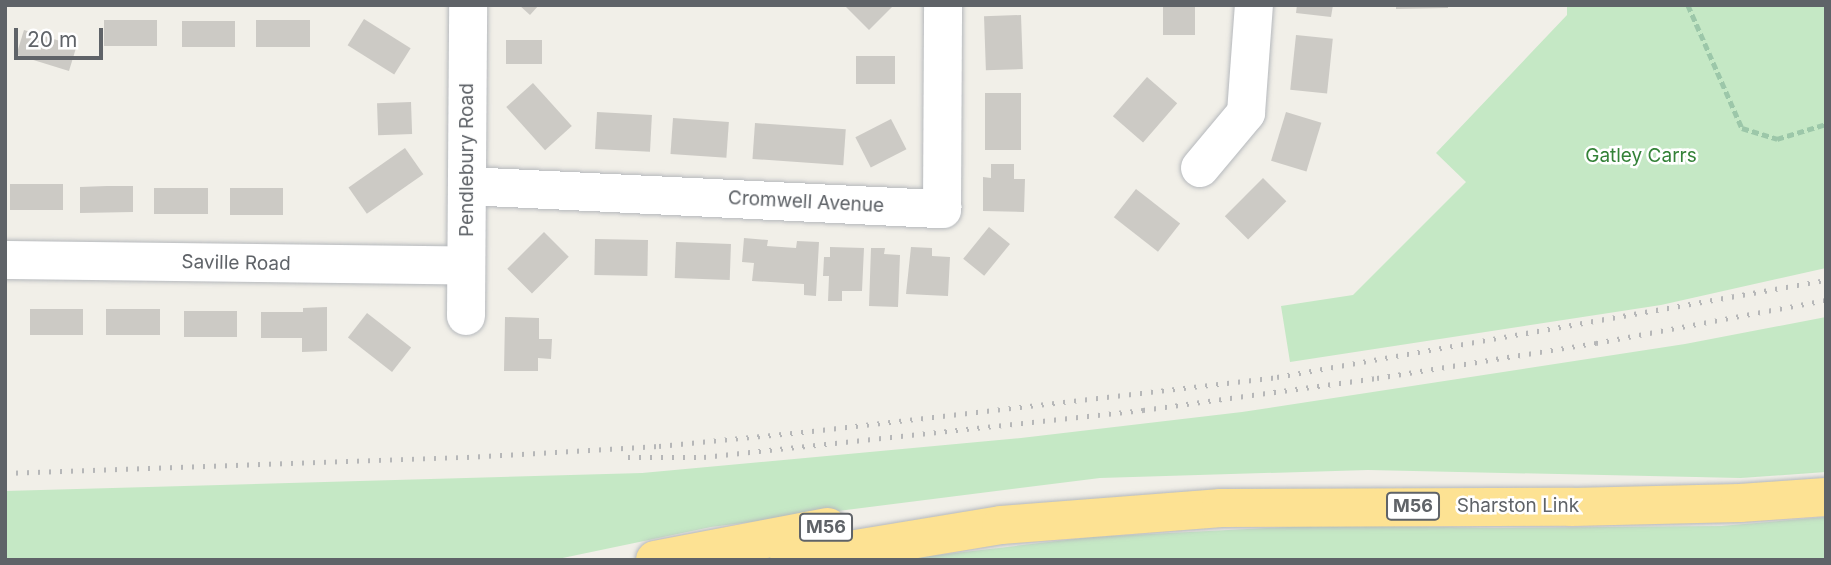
<!DOCTYPE html>
<html>
<head>
<meta charset="utf-8">
<style>
  body { margin:0 }
  #map { position:relative; width:1831px; height:565px; overflow:hidden; background:#f1efe8; font-family:Inter,sans-serif }
  div>[style] { position:absolute }
  .green>* { inset:0; background:#c5e8c5 }
  .building>* { inset:0; background:#cccac5; transform-origin:0 0 }
  .path>* { height:4.5px; margin-top:-2.25px; transform-origin:0; background:repeating-linear-gradient(90deg,#9cc7a9 0 7px,transparent 0 10.5px) }
  .roads { filter:drop-shadow(0 0 2px #b5b8bc) drop-shadow(0 0 2px #b5b8bc) }
  .minor>* { height:38px; margin:-19px; padding:0 19px; transform-origin:19px; border-radius:19px; background:#fff }
  .highway>* { height:38px; margin:-19px; padding:0 19px; transform-origin:19px; border-radius:19px; background:#fde293 }
  .rail>* { height:5px; margin-top:-2.5px; transform-origin:0; background:repeating-linear-gradient(90deg,#b6b7b8 0 2px,transparent 0 11px) }
  span { translate:-50% -50%; white-space:nowrap; text-align:center; line-height:1.15; -webkit-text-stroke:5px #fff; paint-order:stroke }
  .shield-label span { padding:2px 5px; background:#fff; border:2px solid; border-radius:5px; -webkit-text-stroke-width:0 }
  .shield-label { font-size:18px; color:#5f6368; font-weight:700 }
  .park-label { font-size:19px; color:#348238 }
  .street-label { font-size:19px; color:#5f6368 }
  .frame { position:absolute; inset:0; border:7px solid #5f6368; pointer-events:none }
  .scale { position:absolute; left:14px; top:28px; width:89px; height:32px; box-sizing:border-box; border:4px solid #5f6368; border-top:0; padding-left:9px; font-size:21px; line-height:24px; white-space:nowrap; color:#5f6368; -webkit-text-stroke:5px #fff; paint-order:stroke }
</style>
</head>
<body>
<div id="map">
  <div class="green">
    <i style="clip-path:polygon(1567px 5px,1826px 5px,1826px 268px,1661px 305px,1290px 362px,1281px 306px,1353px 295px,1466px 182px,1436px 153px,1567px 15px)"></i>
    <i style="clip-path:polygon(1826px 317px,1826px 472px,1741px 478px,1368px 470px,1100px 478px,711px 527px,553px 560px,5px 560px,5px 491px,642px 473px,1021px 438px,1242px 412px,1685px 344px)"></i>
    <i style="clip-path:polygon(1826px 517px,1826px 560px,895px 560px,1092px 537px,1327px 525px,1495px 528px,1721px 526px)"></i>
  </div>
  <div class="building">
    <i style="clip-path:polygon(519px 5px,539px 5px,530px 15px)"></i>
    <i style="clip-path:polygon(844px 5px,894px 5px,869px 30px)"></i>
    <i style="left:1163px;top:5px;width:32px;height:30px"></i>
    <i style="clip-path:polygon(1297px 5px,1333px 5px,1331px 17px,1296px 13px)"></i>
    <i style="clip-path:polygon(1396px 5px,1448px 5px,1448px 8px,1396px 9px)"></i>
    <i style="left:1021px;top:15px;width:54px;height:37px;rotate:88deg"></i>
    <i style="left:364px;top:19px;width:55px;height:31px;rotate:32deg"></i>
    <i style="left:104px;top:20px;width:53px;height:26px"></i>
    <i style="left:256px;top:20px;width:54px;height:27px"></i>
    <i style="left:182px;top:21px;width:53px;height:26px"></i>
    <i style="left:24px;top:30px;width:55px;height:26px;rotate:17deg"></i>
    <i style="left:1296px;top:35px;width:37px;height:55px;rotate:6deg"></i>
    <i style="left:506px;top:40px;width:36px;height:24px"></i>
    <i style="left:856px;top:56px;width:39px;height:28px"></i>
    <i style="left:1147px;top:77px;width:40px;height:52px;rotate:41deg"></i>
    <i style="left:533px;top:83px;width:58px;height:36px;rotate:48deg"></i>
    <i style="left:985px;top:93px;width:36px;height:57px"></i>
    <i style="left:411px;top:102px;width:32px;height:34px;rotate:88deg"></i>
    <i style="left:597px;top:112px;width:55px;height:37px;rotate:3deg"></i>
    <i style="left:1286px;top:112px;width:37px;height:51px;rotate:17deg"></i>
    <i style="left:673px;top:118px;width:56px;height:36px;rotate:4deg"></i>
    <i style="left:891px;top:119px;width:34px;height:40px;rotate:63deg"></i>
    <i style="left:755px;top:123px;width:91px;height:36px;rotate:4deg"></i>
    <i style="left:405px;top:148px;width:32px;height:69px;rotate:55deg"></i>
    <i style="clip-path:polygon(991px 164px,1014px 164px,1014px 179px,1025px 179px,1024px 212px,983px 211px,983px 177px,991px 178px)"></i>
    <i style="left:1263px;top:178px;width:33px;height:54px;rotate:45deg"></i>
    <i style="left:63px;top:184px;width:26px;height:53px;rotate:90deg"></i>
    <i style="clip-path:polygon(107px 186px,133px 186px,133px 212px,80px 213px,80px 187px)"></i>
    <i style="left:154px;top:188px;width:54px;height:26px"></i>
    <i style="left:230px;top:188px;width:53px;height:27px"></i>
    <i style="left:1136px;top:189px;width:56px;height:36px;rotate:38deg"></i>
    <i style="left:989px;top:227px;width:27px;height:41px;rotate:39deg"></i>
    <i style="left:544px;top:232px;width:35px;height:52px;rotate:45deg"></i>
    <i style="clip-path:polygon(744px 238px,768px 240px,767px 246px,796px 248px,797px 241px,819px 242px,816px 296px,804px 295px,804px 284px,752px 281px,754px 263px,742px 262px)"></i>
    <i style="left:595px;top:239px;width:53px;height:36px;rotate:1deg"></i>
    <i style="left:676px;top:242px;width:55px;height:36px;rotate:2deg"></i>
    <i style="clip-path:polygon(830px 247px,864px 248px,862px 291px,842px 291px,842px 301px,828px 301px,829px 276px,823px 276px,824px 257px,830px 257px)"></i>
    <i style="clip-path:polygon(911px 247px,932px 248px,932px 256px,950px 257px,948px 296px,906px 294px)"></i>
    <i style="clip-path:polygon(871px 248px,885px 248px,884px 254px,900px 255px,898px 307px,869px 306px)"></i>
    <i style="clip-path:polygon(327px 307px,327px 351px,302px 352px,302px 338px,261px 338px,261px 312px,303px 312px,303px 308px)"></i>
    <i style="left:30px;top:309px;width:53px;height:26px"></i>
    <i style="left:160px;top:309px;width:26px;height:54px;rotate:90deg"></i>
    <i style="left:184px;top:311px;width:53px;height:26px"></i>
    <i style="left:367px;top:313px;width:56px;height:31px;rotate:38deg"></i>
    <i style="clip-path:polygon(505px 317px,539px 318px,539px 339px,552px 339px,551px 359px,538px 358px,538px 371px,504px 371px)"></i>
  </div>
  <div class="path">
    <i style="left:1688px;top:5px;width:134px;rotate:66.3deg"></i>
    <i style="left:1742px;top:128px;width:37px;rotate:17deg"></i>
    <i style="left:1777px;top:139px;width:51px;rotate:-17deg"></i>
  </div>
  <div class="roads">
    <div class="minor">
      <i style="left:1200px;top:168px;width:72px;rotate:-50.1deg"></i>
      <i style="left:1246px;top:113px;width:108px;rotate:-85.8deg"></i>
      <i style="left:467px;top:186px;width:476px;rotate:2.8deg"></i>
      <i style="left:942px;top:209px;width:204px;rotate:-89.7deg"></i>
      <i style="left:5px;top:260px;width:461px;rotate:0.7deg"></i>
      <i style="left:466px;top:316px;width:311px;rotate:-89.6deg"></i>
    </div>
    <div class="highway">
      <i style="left:655px;top:560px;width:176px;rotate:-10.8deg"></i>
      <i style="left:789px;top:560px;width:215px;rotate:-9.4deg"></i>
      <i style="left:1001px;top:525px;width:221px;rotate:-4.4deg"></i>
      <i style="left:1221px;top:508px;width:351px;rotate:-0.2deg"></i>
      <i style="left:1572px;top:507px;width:168px;rotate:-1.4deg"></i>
      <i style="left:1740px;top:503px;width:86px;rotate:-4deg"></i>
    </div>
  </div>
  <div class="rail">
    <i style="left:628px;top:457px;width:76px"></i>
    <i style="left:704px;top:457px;width:442px;rotate:-6.1deg"></i>
    <i style="left:1143px;top:410px;width:236px;rotate:-7.8deg"></i>
    <i style="left:1377px;top:378px;width:222px;rotate:-9.1deg"></i>
    <i style="left:1596px;top:343px;width:234px;rotate:-10.6deg"></i>
    <i style="left:5px;top:473px;width:462px;rotate:-2deg"></i>
    <i style="left:467px;top:457px;width:192px;rotate:-3.3deg"></i>
    <i style="left:659px;top:446px;width:154px;rotate:-5.6deg"></i>
    <i style="left:812px;top:431px;width:468px;rotate:-6.6deg"></i>
    <i style="left:1277px;top:377px;width:558px;rotate:-10.02deg"></i>
  </div>
  <div class="shield-label">
    <span style="left:1413px;top:506px">M56</span>
    <span style="left:826px;top:527px">M56</span>
  </div>
  <div class="park-label">
    <span style="left:1641px;top:156px">Gatley Carrs</span>
  </div>
  <div class="street-label">
    <span style="left:467px;top:160px;rotate:-90deg">Pendlebury Road</span>
    <span style="left:806px;top:202px;rotate:3deg">Cromwell Avenue</span>
    <span style="left:236px;top:263px;rotate:1deg">Saville Road</span>
    <span style="left:1518px;top:506px">Sharston Link</span>
  </div>
  <div class="frame"></div>
  <div class="scale">20 m</div>
</div>
</body>
</html>
